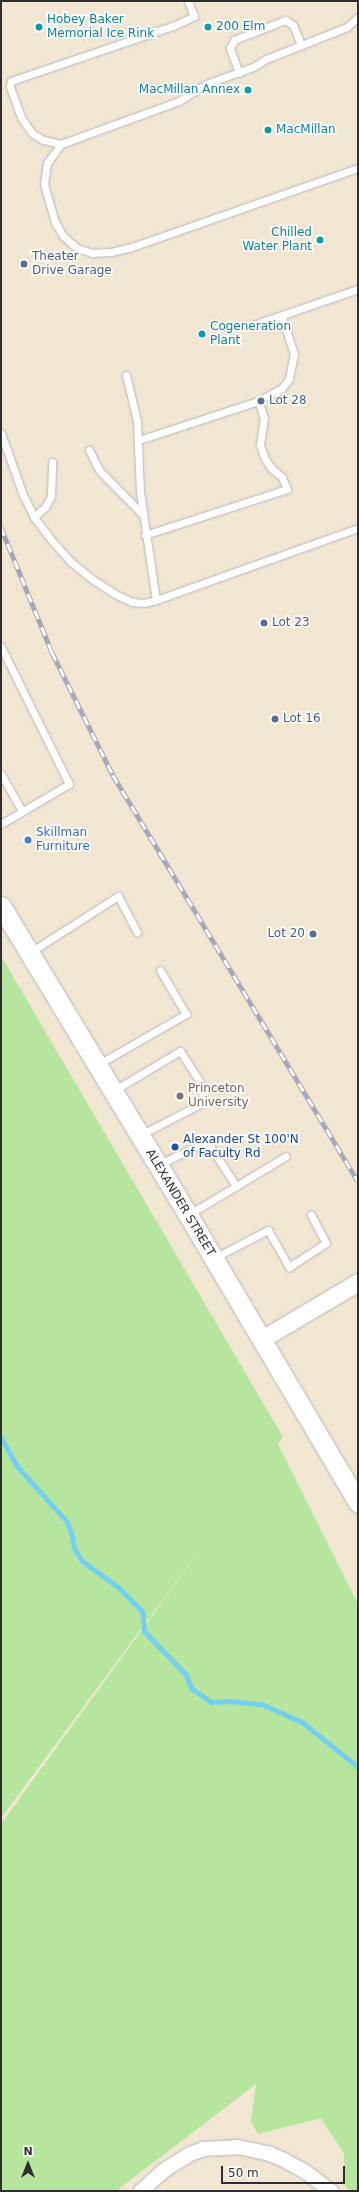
<!DOCTYPE html>
<html>
<head>
<meta charset="utf-8">
<style>
  body { margin:0 }
  #map { position:relative; width:359px; height:2192px; overflow:hidden; background:#efe9e1; font-family:"DejaVu Sans",sans-serif }
  div>[style] { position:absolute }
  .education>* { inset:0; background:#f0e6d1; transform-origin:0 0 }
  .green>* { inset:0; background:#b6e59e }
  .stream>* { height:5px; margin:-2.5px; padding:0 2.5px; transform-origin:2.5px; border-radius:2.5px; background:#75cff0 }
  .roads { filter:drop-shadow(0 0 1px #b4b7c1) drop-shadow(0 0 1px #b4b7c1) }
  .service>* { height:7px; margin:-3.5px; padding:0 3.5px; transform-origin:3.5px; border-radius:3.5px; background:#fff }
  .minor>* { height:14px; margin:-7px; padding:0 7px; transform-origin:7px; border-radius:7px; background:#fff }
  .tertiary>* { height:17px; margin:-8.5px; padding:0 8.5px; transform-origin:8.5px; border-radius:8.5px; background:#fff }
  .secondary>* { height:19px; margin:-9.5px; padding:0 9.5px; transform-origin:9.5px; border-radius:9.5px; background:#fff }
  .rail>* { height:4.5px; margin-top:-2.25px; transform-origin:0; background:repeating-linear-gradient(90deg,#fff 0 9px,#a3a6b8 0 18px); box-sizing:border-box; border-block:1px solid #a3a6b8 }
  .dots>* { width:11px; height:11px; translate:-50% -50%; box-sizing:border-box; border:2px solid #fff; border-radius:50% }
  span { translate:-50% -50%; white-space:nowrap; text-align:center; line-height:1.15; -webkit-text-stroke:3.5px #fff; paint-order:stroke }
  .culture-label { font-size:12px; color:#0d838f }
  .left { translate:0 -50%; text-align:left }
  .right { translate:-100% -50%; text-align:right }
  .service-label { font-size:12px; color:#4e5e75 }
  .shop-label { font-size:12px; color:#366cbe }
  .education-label { font-size:12px; color:#785e54 }
  .transit-label { font-size:12px; color:#164399 }
  .street-label { font-size:12px; color:#2e2e2e }
  .frame { position:absolute; inset:0; border:2px solid #2e2e2e; pointer-events:none }
  .north { position:absolute; left:8px; top:2144px; width:40px; height:40px; -webkit-text-stroke:3px #fff; paint-order:stroke; rotate:0deg; font-size:11px; font-weight:700; line-height:16px; text-align:center; color:#2e2e2e }
  .north::after { content:''; display:block; margin:auto; width:14px; height:18px; background:#2e2e2e; clip-path:polygon(50% 0,100% 100%,50% 72%,0 100%) }
  .scale { position:absolute; left:221px; top:2166px; width:124px; height:18px; box-sizing:border-box; border:2px solid #2e2e2e; border-top:0; padding-left:5px; font-size:12px; line-height:14px; white-space:nowrap; color:#2e2e2e; -webkit-text-stroke:3px #fff; paint-order:stroke }
</style>
</head>
<body>
<div id="map">
  <div class="education">
    <i style="left:1px;top:1px;width:357px;height:2190px"></i>
  </div>
  <div class="green">
    <i style="clip-path:polygon(1px 956px,283px 1437px,278px 1444px,358px 1604px,358px 2191px,351px 2191px,345px 2187px,344px 2153px,321px 2118px,258px 2134px,251px 2121px,256px 2084px,116px 2191px,1px 2191px,1px 1824px,210px 1536px,1px 1818px)"></i>
  </div>
  <div class="stream">
    <i style="left:1px;top:1438px;width:32px;rotate:60deg"></i>
    <i style="left:17px;top:1466px;width:75px;rotate:48.2deg"></i>
    <i style="left:67px;top:1522px;width:15px;rotate:70deg"></i>
    <i style="left:72px;top:1536px;width:12px;rotate:81deg"></i>
    <i style="left:74px;top:1548px;width:15px;rotate:58deg"></i>
    <i style="left:82px;top:1561px;width:44px;rotate:35.8deg"></i>
    <i style="left:118px;top:1587px;width:34px;rotate:45deg"></i>
    <i style="left:142px;top:1611px;width:20px;rotate:84deg"></i>
    <i style="left:144px;top:1631px;width:61px;rotate:46.3deg"></i>
    <i style="left:186px;top:1675px;width:14px;rotate:69deg"></i>
    <i style="left:191px;top:1688px;width:24px;rotate:35deg"></i>
    <i style="left:211px;top:1702px;width:19px;rotate:-3deg"></i>
    <i style="left:230px;top:1701px;width:31px;rotate:6deg"></i>
    <i style="left:261px;top:1704px;width:45px;rotate:23.7deg"></i>
    <i style="left:302px;top:1722px;width:72px;rotate:38.8deg"></i>
  </div>
  <div class="roads">
    <div class="service">
      <i style="left:358px;top:17px;width:15px;rotate:138deg"></i>
      <i style="left:347px;top:27px;width:87px;rotate:158.4deg"></i>
      <i style="left:266px;top:59px;width:15px;rotate:148deg"></i>
      <i style="left:253px;top:67px;width:50px;rotate:160.1deg"></i>
      <i style="left:206px;top:84px;width:32px;rotate:148deg"></i>
      <i style="left:179px;top:101px;width:126px;rotate:160deg"></i>
      <i style="left:61px;top:144px;width:24px;rotate:126deg"></i>
      <i style="left:47px;top:163px;width:21px;rotate:98deg"></i>
      <i style="left:44px;top:184px;width:40px;rotate:74deg"></i>
      <i style="left:55px;top:222px;width:16px;rotate:60deg"></i>
      <i style="left:63px;top:236px;width:18px;rotate:41deg"></i>
      <i style="left:77px;top:248px;width:16px;rotate:18deg"></i>
      <i style="left:92px;top:253px;width:19px;rotate:-3deg"></i>
      <i style="left:111px;top:252px;width:18px;rotate:-13deg"></i>
      <i style="left:129px;top:248px;width:243px;rotate:-19.3deg"></i>
      <i style="left:239px;top:73px;width:27px;rotate:-110deg"></i>
      <i style="left:230px;top:48px;width:9px;rotate:-63deg"></i>
      <i style="left:234px;top:40px;width:55px;rotate:-21.4deg"></i>
      <i style="left:285px;top:20px;width:9px;rotate:32deg"></i>
      <i style="left:293px;top:25px;width:22px;rotate:68deg"></i>
      <i style="left:61px;top:144px;width:18px;rotate:-167deg"></i>
      <i style="left:43px;top:140px;width:13px;rotate:-148deg"></i>
      <i style="left:32px;top:133px;width:19px;rotate:-125deg"></i>
      <i style="left:21px;top:117px;width:33px;rotate:-110deg"></i>
      <i style="left:10px;top:86px;width:5px;rotate:-79deg"></i>
      <i style="left:11px;top:81px;width:171px;rotate:-18.8deg"></i>
      <i style="left:173px;top:26px;width:23px;rotate:-25deg"></i>
      <i style="left:194px;top:16px;width:16px;rotate:-112deg"></i>
      <i style="left:253px;top:325px;width:111px;rotate:-18.9deg"></i>
      <i style="left:126px;top:375px;width:47px;rotate:76.6deg"></i>
      <i style="left:137px;top:421px;width:71px;rotate:87.6deg"></i>
      <i style="left:140px;top:492px;width:109px;rotate:81.6deg"></i>
      <i style="left:1px;top:433px;width:66px;rotate:70.5deg"></i>
      <i style="left:23px;top:495px;width:25px;rotate:63deg"></i>
      <i style="left:34px;top:517px;width:31px;rotate:53deg"></i>
      <i style="left:53px;top:542px;width:27px;rotate:48deg"></i>
      <i style="left:71px;top:562px;width:27px;rotate:39deg"></i>
      <i style="left:92px;top:579px;width:27px;rotate:33deg"></i>
      <i style="left:115px;top:594px;width:19px;rotate:25deg"></i>
      <i style="left:132px;top:602px;width:12px;rotate:5deg"></i>
      <i style="left:144px;top:603px;width:12px;rotate:-14deg"></i>
      <i style="left:156px;top:600px;width:214px;rotate:-19.6deg"></i>
      <i style="left:139px;top:440px;width:125px;rotate:-18.1deg"></i>
      <i style="left:258px;top:401px;width:26px;rotate:-28deg"></i>
      <i style="left:281px;top:389px;width:13px;rotate:-51deg"></i>
      <i style="left:289px;top:379px;width:25px;rotate:-79deg"></i>
      <i style="left:294px;top:354px;width:40px;rotate:-108deg"></i>
      <i style="left:89px;top:450px;width:22px;rotate:63deg"></i>
      <i style="left:99px;top:470px;width:63px;rotate:45.6deg"></i>
      <i style="left:34px;top:517px;width:15px;rotate:-42deg"></i>
      <i style="left:45px;top:507px;width:13px;rotate:-61deg"></i>
      <i style="left:51px;top:496px;width:34px;rotate:-88deg"></i>
      <i style="left:145px;top:535px;width:149px;rotate:-17.9deg"></i>
      <i style="left:287px;top:489px;width:13px;rotate:-113deg"></i>
      <i style="left:282px;top:477px;width:13px;rotate:-141deg"></i>
      <i style="left:272px;top:469px;width:12px;rotate:-125deg"></i>
      <i style="left:265px;top:459px;width:15px;rotate:-110deg"></i>
      <i style="left:260px;top:445px;width:27px;rotate:-82deg"></i>
      <i style="left:264px;top:418px;width:18px;rotate:-109deg"></i>
      <i style="left:1px;top:647px;width:153px;rotate:63.6deg"></i>
      <i style="left:69px;top:784px;width:79px;rotate:149.5deg"></i>
      <i style="left:1px;top:774px;width:43px;rotate:60.4deg"></i>
      <i style="left:29px;top:953px;width:106px;rotate:-32.6deg"></i>
      <i style="left:118px;top:896px;width:41px;rotate:62.2deg"></i>
      <i style="left:97px;top:1065px;width:103px;rotate:-29.8deg"></i>
      <i style="left:186px;top:1014px;width:51px;rotate:-120.6deg"></i>
      <i style="left:113px;top:1091px;width:78px;rotate:-30.8deg"></i>
      <i style="left:180px;top:1051px;width:37px;rotate:57deg"></i>
      <i style="left:200px;top:1082px;width:20px;rotate:79deg"></i>
      <i style="left:204px;top:1102px;width:72px;rotate:152.7deg"></i>
      <i style="left:158px;top:1165px;width:55px;rotate:-26.1deg"></i>
      <i style="left:207px;top:1141px;width:54px;rotate:57.2deg"></i>
      <i style="left:188px;top:1215px;width:114px;rotate:-31deg"></i>
      <i style="left:214px;top:1258px;width:61px;rotate:-27.4deg"></i>
      <i style="left:268px;top:1230px;width:43px;rotate:60.4deg"></i>
      <i style="left:289px;top:1267px;width:44px;rotate:-33deg"></i>
      <i style="left:326px;top:1243px;width:32px;rotate:-118deg"></i>
    </div>
    <div class="minor">
      <i style="left:141px;top:2191px;width:30px;rotate:-42deg"></i>
      <i style="left:163px;top:2171px;width:32px;rotate:-32deg"></i>
      <i style="left:190px;top:2154px;width:15px;rotate:-20deg"></i>
      <i style="left:204px;top:2149px;width:34px;rotate:-3deg"></i>
      <i style="left:238px;top:2147px;width:33px;rotate:12deg"></i>
      <i style="left:270px;top:2154px;width:15px;rotate:23deg"></i>
      <i style="left:284px;top:2160px;width:26px;rotate:29deg"></i>
      <i style="left:307px;top:2173px;width:30px;rotate:37deg"></i>
    </div>
    <div class="tertiary">
      <i style="left:262px;top:1339px;width:112px;rotate:-30.7deg"></i>
    </div>
    <div class="secondary">
      <i style="left:1px;top:906px;width:361px;rotate:58.8deg"></i>
      <i style="left:188px;top:1215px;width:334px;rotate:59.4deg"></i>
    </div>
  </div>
  <div class="rail">
    <i style="left:1px;top:527px;width:135px;rotate:67.8deg"></i>
    <i style="left:52px;top:652px;width:137px;rotate:63.6deg"></i>
    <i style="left:113px;top:775px;width:474px;rotate:58.9deg"></i>
  </div>
  <div class="dots">
    <i style="left:39px;top:27px;background:#0f9aa8"></i>
    <i style="left:208px;top:27px;background:#0f9aa8"></i>
    <i style="left:248px;top:90px;background:#0f9aa8"></i>
    <i style="left:268px;top:130px;background:#0f9aa8"></i>
    <i style="left:320px;top:240px;background:#0f9aa8"></i>
    <i style="left:24px;top:264px;background:#5c6f8a"></i>
    <i style="left:202px;top:334px;background:#0f9aa8"></i>
    <i style="left:261px;top:401px;background:#5c6f8a"></i>
    <i style="left:264px;top:623px;background:#5c6f8a"></i>
    <i style="left:275px;top:719px;background:#5c6f8a"></i>
    <i style="left:28px;top:840px;background:#3f7fe0"></i>
    <i style="left:313px;top:934px;background:#5c6f8a"></i>
    <i style="left:180px;top:1096px;background:#8d6e63"></i>
    <i style="left:175px;top:1147px;background:#1a4fb4"></i>
  </div>
  <div class="culture-label">
    <span class="left" style="left:47px;top:27px">Hobey Baker<br>Memorial Ice Rink</span>
    <span class="left" style="left:216px;top:27px">200 Elm</span>
    <span class="right" style="left:240px;top:90px">MacMillan Annex</span>
    <span class="left" style="left:276px;top:130px">MacMillan</span>
    <span class="right" style="left:312px;top:240px">Chilled<br>Water Plant</span>
    <span class="left" style="left:210px;top:334px">Cogeneration<br>Plant</span>
  </div>
  <div class="service-label">
    <span class="left" style="left:32px;top:264px">Theater<br>Drive Garage</span>
    <span class="left" style="left:269px;top:401px">Lot 28</span>
    <span class="left" style="left:272px;top:623px">Lot 23</span>
    <span class="left" style="left:283px;top:719px">Lot 16</span>
    <span class="right" style="left:305px;top:934px">Lot 20</span>
  </div>
  <div class="shop-label">
    <span class="left" style="left:36px;top:840px">Skillman<br>Furniture</span>
  </div>
  <div class="education-label">
    <span class="left" style="left:188px;top:1096px">Princeton<br>University</span>
  </div>
  <div class="transit-label">
    <span class="left" style="left:183px;top:1147px">Alexander St 100'N<br>of Faculty Rd</span>
  </div>
  <div class="street-label">
    <span style="left:180px;top:1203px;rotate:59deg">ALEXANDER STREET</span>
  </div>
  <div class="frame"></div>
  <div class="north">N</div>
  <div class="scale">50 m</div>
</div>
</body>
</html>
